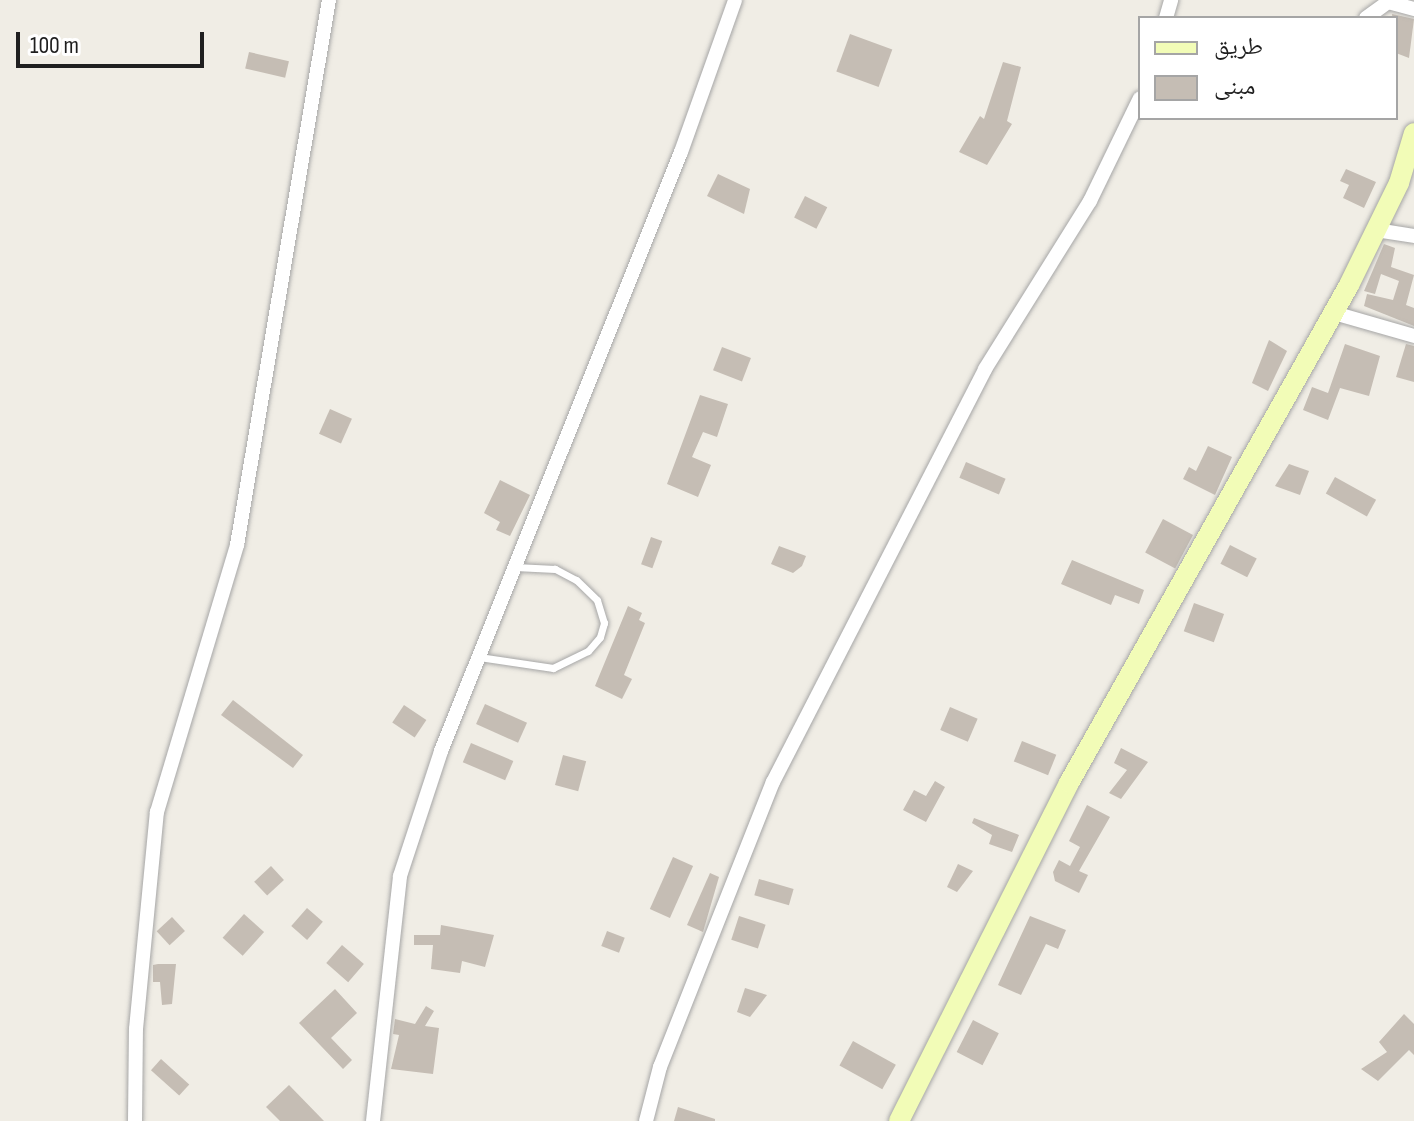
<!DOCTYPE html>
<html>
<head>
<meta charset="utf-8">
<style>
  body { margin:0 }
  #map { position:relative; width:1414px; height:1121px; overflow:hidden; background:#f0ede5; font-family:"Sofia Sans Condensed","Noto Naskh Arabic",sans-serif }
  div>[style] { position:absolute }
  .building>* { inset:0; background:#c5bdb4; transform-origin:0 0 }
  .roads { filter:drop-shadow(0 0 2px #a6a6a6) drop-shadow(0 0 2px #a6a6a6) }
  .lane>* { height:7px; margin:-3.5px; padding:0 3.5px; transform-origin:3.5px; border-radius:3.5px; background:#fff }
  .street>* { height:14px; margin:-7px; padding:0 7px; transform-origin:7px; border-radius:7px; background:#fff }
  .secondary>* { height:20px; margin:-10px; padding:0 10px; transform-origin:10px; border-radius:10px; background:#f2fcb7 }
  span { translate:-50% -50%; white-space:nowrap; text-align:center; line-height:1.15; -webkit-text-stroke:7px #fff; paint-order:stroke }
  .legend { position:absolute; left:1138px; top:16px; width:260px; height:104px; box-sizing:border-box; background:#fff; border:2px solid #a5a5a5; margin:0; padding:10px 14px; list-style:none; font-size:24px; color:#1f1f1f }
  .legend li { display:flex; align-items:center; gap:16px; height:40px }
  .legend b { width:40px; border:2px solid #a5a5a5 }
  .scale { position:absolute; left:16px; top:32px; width:188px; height:36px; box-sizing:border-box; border:4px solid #1f1f1f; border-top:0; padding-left:10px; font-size:24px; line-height:28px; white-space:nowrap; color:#1f1f1f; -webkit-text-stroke:6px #fff; paint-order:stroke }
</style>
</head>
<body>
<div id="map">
  <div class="building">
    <i style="clip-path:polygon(1392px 14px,1414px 19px,1409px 58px,1396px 53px)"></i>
    <i style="left:850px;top:34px;width:45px;height:40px;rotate:20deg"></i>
    <i style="left:249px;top:52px;width:41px;height:17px;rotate:13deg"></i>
    <i style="clip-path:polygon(1003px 62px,1021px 67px,1007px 121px,1012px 124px,987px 165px,959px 152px,980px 116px,984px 119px)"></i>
    <i style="clip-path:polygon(1346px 169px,1376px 182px,1364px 208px,1343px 198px,1349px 185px,1340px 181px)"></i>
    <i style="clip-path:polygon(718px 174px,750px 189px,744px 214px,707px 196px)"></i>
    <i style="left:805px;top:196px;width:25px;height:24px;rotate:27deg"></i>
    <i style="clip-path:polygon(1384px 244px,1395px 248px,1391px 267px,1414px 275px,1406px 305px,1414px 308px,1414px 326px,1364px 306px,1367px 294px,1393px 300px,1399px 281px,1381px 274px,1375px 294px,1364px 291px)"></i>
    <i style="clip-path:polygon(1269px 340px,1287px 351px,1268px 391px,1252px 383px)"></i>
    <i style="clip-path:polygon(1345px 344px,1380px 356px,1369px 396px,1340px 388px,1328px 420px,1303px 410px,1312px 387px,1328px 393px)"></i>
    <i style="clip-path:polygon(1406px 344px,1414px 346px,1414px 382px,1396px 377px)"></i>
    <i style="left:722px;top:347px;width:31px;height:25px;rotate:21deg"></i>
    <i style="clip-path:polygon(700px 395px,728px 404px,717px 437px,703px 432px,692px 457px,711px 465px,698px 497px,667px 484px)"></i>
    <i style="left:330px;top:409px;width:24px;height:27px;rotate:24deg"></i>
    <i style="clip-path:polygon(1208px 446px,1232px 457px,1215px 495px,1183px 479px,1189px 467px,1196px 471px)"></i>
    <i style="left:966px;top:462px;width:43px;height:17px;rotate:23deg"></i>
    <i style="clip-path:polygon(1289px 464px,1309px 471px,1300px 495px,1275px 486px)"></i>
    <i style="left:1335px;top:477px;width:47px;height:19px;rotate:29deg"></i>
    <i style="clip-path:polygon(500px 480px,530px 495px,510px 536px,496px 530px,500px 522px,484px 513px)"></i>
    <i style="left:1163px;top:519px;width:34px;height:38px;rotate:28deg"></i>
    <i style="left:651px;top:537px;width:12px;height:29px;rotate:20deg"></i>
    <i style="left:1230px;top:545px;width:30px;height:21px;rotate:27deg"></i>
    <i style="clip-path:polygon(779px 546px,806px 556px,802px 566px,793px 573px,771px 564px)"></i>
    <i style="clip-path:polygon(1072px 560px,1144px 590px,1139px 604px,1115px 595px,1111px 605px,1061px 584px)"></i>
    <i style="left:1194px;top:603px;width:32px;height:30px;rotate:20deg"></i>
    <i style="clip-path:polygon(628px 606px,642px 613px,639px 620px,645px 623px,624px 675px,632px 679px,622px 699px,595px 686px)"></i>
    <i style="clip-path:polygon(233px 700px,303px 755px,293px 768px,221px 715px)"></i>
    <i style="left:485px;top:704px;width:46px;height:22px;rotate:24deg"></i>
    <i style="left:404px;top:705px;width:27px;height:21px;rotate:34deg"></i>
    <i style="left:950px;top:707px;width:30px;height:25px;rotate:23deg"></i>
    <i style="left:1022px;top:741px;width:37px;height:22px;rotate:22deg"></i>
    <i style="left:471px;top:743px;width:46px;height:21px;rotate:23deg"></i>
    <i style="clip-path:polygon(1121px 748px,1148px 762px,1121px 799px,1109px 793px,1127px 770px,1114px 763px)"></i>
    <i style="left:563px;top:755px;width:24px;height:31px;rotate:15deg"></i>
    <i style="clip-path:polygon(935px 781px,945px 787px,926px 822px,903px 810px,914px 790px,926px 796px)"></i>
    <i style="clip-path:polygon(1087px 805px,1110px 817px,1079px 871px,1088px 875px,1079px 893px,1055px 881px,1053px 872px,1059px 860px,1070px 866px,1080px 847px,1069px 841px)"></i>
    <i style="clip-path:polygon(974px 818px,1019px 835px,1012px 852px,989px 844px,992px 835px,972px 823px)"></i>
    <i style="left:673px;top:857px;width:22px;height:57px;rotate:24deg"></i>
    <i style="clip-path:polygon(958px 864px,973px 871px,957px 892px,947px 887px)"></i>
    <i style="left:271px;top:866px;width:19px;height:23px;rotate:47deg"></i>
    <i style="clip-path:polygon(710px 873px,719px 877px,703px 932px,687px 925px)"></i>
    <i style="left:759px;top:879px;width:36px;height:17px;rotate:16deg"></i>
    <i style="left:307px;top:908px;width:21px;height:24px;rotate:41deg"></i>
    <i style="left:244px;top:914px;width:27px;height:32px;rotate:42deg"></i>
    <i style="left:739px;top:916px;width:28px;height:25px;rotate:18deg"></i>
    <i style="clip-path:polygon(1030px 916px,1066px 930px,1058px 949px,1046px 944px,1021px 995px,998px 985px)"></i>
    <i style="left:172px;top:917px;width:19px;height:21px;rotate:47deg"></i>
    <i style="clip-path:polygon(441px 925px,494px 935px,485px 967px,462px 961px,460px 973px,431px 969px,433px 945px,414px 945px,414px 935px,440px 935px)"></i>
    <i style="left:607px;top:931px;width:19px;height:16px;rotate:21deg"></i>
    <i style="left:342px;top:945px;width:29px;height:24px;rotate:41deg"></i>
    <i style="clip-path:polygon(158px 964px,176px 964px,172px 1004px,162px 1005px,160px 982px,153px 982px,153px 965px)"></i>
    <i style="clip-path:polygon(745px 988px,767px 995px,750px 1017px,737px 1012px)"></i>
    <i style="clip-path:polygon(335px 989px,357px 1013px,331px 1038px,352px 1060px,343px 1069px,299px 1023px)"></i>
    <i style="clip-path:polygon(426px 1006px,434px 1011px,425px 1026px,439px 1028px,433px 1074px,391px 1069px,399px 1035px,393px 1034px,395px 1019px,415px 1024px)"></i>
    <i style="clip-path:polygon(1404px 1014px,1414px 1024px,1414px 1055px,1409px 1050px,1378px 1081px,1361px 1069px,1387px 1052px,1379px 1042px)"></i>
    <i style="left:973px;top:1020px;width:29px;height:36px;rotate:27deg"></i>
    <i style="left:853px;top:1041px;width:49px;height:28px;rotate:29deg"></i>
    <i style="left:161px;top:1059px;width:38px;height:15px;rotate:42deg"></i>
    <i style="clip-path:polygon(289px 1085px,324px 1121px,280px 1121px,266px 1107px)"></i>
    <i style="clip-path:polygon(678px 1107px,715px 1119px,715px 1121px,674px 1121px)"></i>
  </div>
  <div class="roads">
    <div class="lane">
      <i style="left:479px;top:657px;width:75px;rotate:8.5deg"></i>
      <i style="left:553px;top:668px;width:39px;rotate:-26deg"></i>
      <i style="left:588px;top:651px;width:18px;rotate:-49deg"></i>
      <i style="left:600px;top:637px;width:15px;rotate:-74deg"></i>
      <i style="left:604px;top:623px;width:24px;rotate:-107deg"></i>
      <i style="left:597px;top:600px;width:29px;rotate:-136deg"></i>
      <i style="left:576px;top:580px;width:24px;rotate:-152deg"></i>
      <i style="left:555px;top:569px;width:40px;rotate:-177.1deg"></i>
    </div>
    <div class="street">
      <i style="left:1166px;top:18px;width:19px;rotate:-74deg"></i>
      <i style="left:1366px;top:18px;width:27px;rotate:-36deg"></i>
      <i style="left:1388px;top:2px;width:27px;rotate:15deg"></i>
      <i style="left:1376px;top:230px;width:38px;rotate:9deg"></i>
      <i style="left:1334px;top:313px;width:83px;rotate:16deg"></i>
      <i style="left:135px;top:1121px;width:92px;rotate:-89.4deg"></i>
      <i style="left:136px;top:1029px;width:218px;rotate:-84.5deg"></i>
      <i style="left:157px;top:812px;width:279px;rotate:-73.3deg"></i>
      <i style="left:237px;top:545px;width:553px;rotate:-80.42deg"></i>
      <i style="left:373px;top:1121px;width:246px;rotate:-83.7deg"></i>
      <i style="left:400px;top:876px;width:132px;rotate:-71.8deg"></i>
      <i style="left:441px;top:751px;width:645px;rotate:-68.17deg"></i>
      <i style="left:681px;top:152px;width:161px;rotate:-70.4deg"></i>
      <i style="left:646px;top:1121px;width:56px;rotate:-75.5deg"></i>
      <i style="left:660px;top:1067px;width:307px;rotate:-68.4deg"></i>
      <i style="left:773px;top:782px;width:464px;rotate:-62.8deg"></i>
      <i style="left:985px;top:369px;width:198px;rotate:-58deg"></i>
      <i style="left:1090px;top:201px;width:114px;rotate:-64.1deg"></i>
    </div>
    <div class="secondary">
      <i style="left:899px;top:1121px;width:378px;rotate:-63.3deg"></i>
      <i style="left:1069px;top:783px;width:571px;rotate:-60.65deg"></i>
      <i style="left:1349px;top:285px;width:114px;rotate:-63.9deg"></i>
      <i style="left:1399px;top:183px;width:52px;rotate:-73.3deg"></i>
    </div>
  </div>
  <ul class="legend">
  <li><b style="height:10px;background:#f2fcb7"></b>طريق</li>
  <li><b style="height:22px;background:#c5bdb4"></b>مبنى</li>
  </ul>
  <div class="scale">100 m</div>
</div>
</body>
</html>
